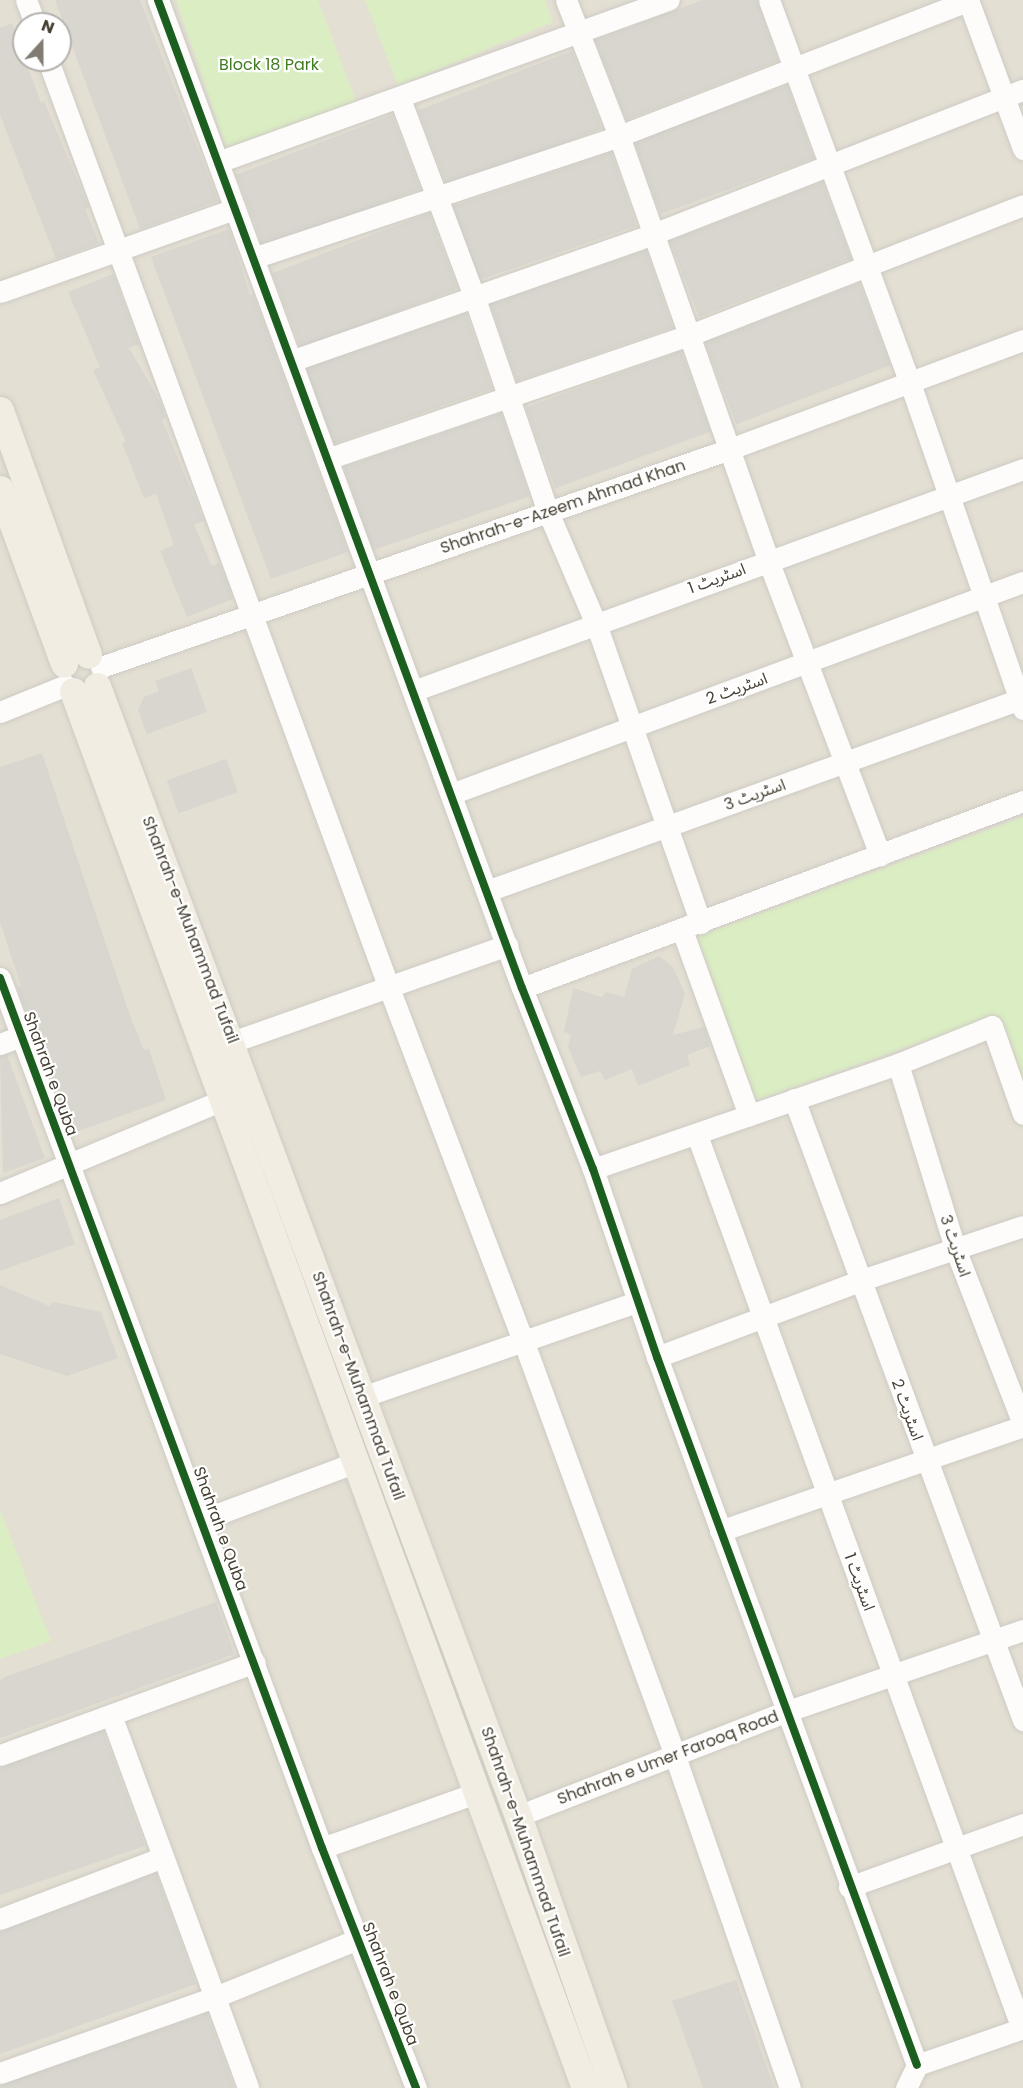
<!DOCTYPE html>
<html>
<head>
<meta charset="utf-8">
<style>
  body { margin:0 }
  #map { position:relative; width:1023px; height:2088px; overflow:hidden; background:#efede6; font-family:Poppins,"Noto Sans Arabic",sans-serif }
  div>[style] { position:absolute }
  .residential>* { inset:0; background:#e4dfd3 }
  .green>* { inset:0; background:#dbedc3 }
  .building>* { inset:0; background:#d9d6cf; transform-origin:0 0 }
  .roads { filter:drop-shadow(0 0 2px #cdcbc4) drop-shadow(0 0 2px #cdcbc4) }
  .minor>* { height:21px; margin:-10.5px; padding:0 10.5px; transform-origin:10.5px; border-radius:10.5px; background:#fdfcfb }
  .major>* { height:27px; margin:-13.5px; padding:0 13.5px; transform-origin:13.5px; border-radius:13.5px; background:#f1ede2 }
  .cycleway>* { height:8px; margin:-4px; padding:0 4px; transform-origin:4px; border-radius:4px; background:#1b5e20 }
  span { translate:-50% -50%; white-space:nowrap; text-align:center; line-height:1.15; -webkit-text-stroke:4.5px #fff; paint-order:stroke }
  .park-label { font-size:16px; color:#407d20 }
  .street-label { font-size:16px; color:#463f32 }
  .north { position:absolute; left:12px; top:12px; width:60px; height:60px; box-sizing:border-box; background:#fff; border:2px solid #b5b2ad; border-radius:50%; rotate:21deg; font-size:16px; font-weight:700; line-height:24px; text-align:center; color:#463f32 }
  .north::after { content:''; display:block; margin:auto; width:21px; height:27px; background:#817c71; clip-path:polygon(50% 0,100% 100%,50% 72%,0 100%) }
</style>
</head>
<body>
<div id="map">
  <div class="residential">
    <i style="clip-path:polygon(evenodd,0 0,1023px 0,1023px 2088px,0 2088px,0 0,24px 24px,60px 24px,60px 60px,24px 60px,24px 24px)"></i>
  </div>
  <div class="green">
    <i style="clip-path:polygon(176px 0,318px 0,357px 104px,226px 147px)"></i>
    <i style="clip-path:polygon(365px 0,545px 0,553px 22px,398px 86px)"></i>
    <i style="clip-path:polygon(1023px 817px,1023px 1098px,992px 1017px,752px 1102px,693px 938px)"></i>
    <i style="clip-path:polygon(0 1510px,51px 1641px,0 1659px)"></i>
  </div>
  <div class="building">
    <i style="clip-path:polygon(55px 0,140px 0,218px 201px,140px 229px)"></i>
    <i style="clip-path:polygon(703px 0,757px 0,778px 61px,626px 120px,595px 40px)"></i>
    <i style="clip-path:polygon(12px 23px,41px 103px,44px 101px,89px 208px,85px 209px,99px 243px,56px 259px,0 115px,0 28px)"></i>
    <i style="left:572px;top:51px;width:83px;height:165px;rotate:69deg"></i>
    <i style="left:787px;top:85px;width:78px;height:163px;rotate:70deg"></i>
    <i style="left:392px;top:115px;width:79px;height:167px;rotate:69deg"></i>
    <i style="left:611px;top:152px;width:78px;height:167px;rotate:71deg"></i>
    <i style="left:822px;top:182px;width:82px;height:163px;rotate:69deg"></i>
    <i style="left:429px;top:213px;width:81px;height:168px;rotate:69deg"></i>
    <i style="clip-path:polygon(229px 229px,250px 295px,253px 294px,348px 552px,271px 579px,151px 257px)"></i>
    <i style="left:646px;top:250px;width:82px;height:165px;rotate:71deg"></i>
    <i style="clip-path:polygon(113px 274px,139px 344px,129px 348px,160px 401px,166px 418px,162px 420px,204px 521px,194px 525px,212px 566px,219px 563px,233px 599px,187px 617px,160px 551px,174px 545px,156px 494px,144px 498px,122px 443px,126px 442px,93px 370px,100px 367px,68px 292px)"></i>
    <i style="left:859px;top:283px;width:88px;height:165px;rotate:69deg"></i>
    <i style="left:466px;top:313px;width:80px;height:169px;rotate:71deg"></i>
    <i style="left:681px;top:351px;width:86px;height:165px;rotate:70deg"></i>
    <i style="left:501px;top:413px;width:88px;height:166px;rotate:71deg"></i>
    <i style="clip-path:polygon(191px 668px,207px 712px,147px 734px,138px 710px,144px 697px,159px 691px,155px 681px)"></i>
    <i style="clip-path:polygon(42px 753px,130px 1016px,144px 1050px,149px 1049px,166px 1100px,73px 1133px,17px 987px,21px 986px,0 922px,0 767px)"></i>
    <i style="left:226px;top:759px;width:35px;height:63px;rotate:70deg"></i>
    <i style="clip-path:polygon(659px 956px,673px 967px,685px 994px,673px 1035px,704px 1027px,710px 1046px,687px 1055px,690px 1065px,638px 1086px,632px 1069px,605px 1080px,600px 1071px,581px 1077px,568px 1047px,571px 1034px,564px 1032px,573px 988px,602px 997px,606px 992px,624px 997px,632px 969px)"></i>
    <i style="clip-path:polygon(7px 1055px,45px 1158px,3px 1173px,0 1056px)"></i>
    <i style="clip-path:polygon(59px 1198px,75px 1244px,0 1271px,0 1220px)"></i>
    <i style="clip-path:polygon(0 1285px,49px 1306px,54px 1302px,101px 1312px,118px 1358px,67px 1376px,0 1354px)"></i>
    <i style="clip-path:polygon(216px 1602px,234px 1654px,0 1738px,0 1680px,5px 1677px)"></i>
    <i style="clip-path:polygon(103px 1731px,145px 1846px,0 1895px,0 1767px)"></i>
    <i style="clip-path:polygon(156px 1873px,196px 1984px,0 2054px,0 1931px)"></i>
    <i style="clip-path:polygon(736px 1980px,774px 2088px,703px 2088px,672px 2001px)"></i>
    <i style="clip-path:polygon(207px 2013px,234px 2088px,0 2088px,0 2085px)"></i>
  </div>
  <div class="roads">
    <div class="minor">
      <i style="left:26px;top:0;width:26px;rotate:69deg"></i>
      <i style="left:158px;top:0;width:1053px;rotate:69.78deg"></i>
      <i style="left:522px;top:988px;width:194px;rotate:68.6deg"></i>
      <i style="left:593px;top:1169px;width:199px;rotate:71.2deg"></i>
      <i style="left:657px;top:1357px;width:754px;rotate:69.84deg"></i>
      <i style="left:566px;top:0;width:146px;rotate:68.7deg"></i>
      <i style="left:619px;top:136px;width:449px;rotate:70.6deg"></i>
      <i style="left:768px;top:560px;width:316px;rotate:69.2deg"></i>
      <i style="left:769px;top:0;width:408px;rotate:69.8deg"></i>
      <i style="left:910px;top:383px;width:345px;rotate:70.9deg"></i>
      <i style="left:968px;top:0;width:159px;rotate:69.7deg"></i>
      <i style="left:48px;top:60px;width:989px;rotate:69.82deg"></i>
      <i style="left:389px;top:988px;width:377px;rotate:69.2deg"></i>
      <i style="left:523px;top:1340px;width:443px;rotate:69.9deg"></i>
      <i style="left:675px;top:1756px;width:351px;rotate:70.9deg"></i>
      <i style="left:400px;top:99px;width:210px;rotate:69.4deg"></i>
      <i style="left:474px;top:296px;width:228px;rotate:71.1deg"></i>
      <i style="left:548px;top:512px;width:122px;rotate:66.8deg"></i>
      <i style="left:596px;top:624px;width:317px;rotate:70.7deg"></i>
      <i style="left:218px;top:162px;width:479px;rotate:-19.8deg"></i>
      <i style="left:253px;top:258px;width:386px;rotate:-18.4deg"></i>
      <i style="left:619px;top:136px;width:375px;rotate:-21.2deg"></i>
      <i style="left:0;top:292px;width:249px;rotate:-19.5deg"></i>
      <i style="left:291px;top:361px;width:384px;rotate:-19.3deg"></i>
      <i style="left:653px;top:234px;width:397px;rotate:-21.3deg"></i>
      <i style="left:327px;top:459px;width:384px;rotate:-18.9deg"></i>
      <i style="left:690px;top:335px;width:357px;rotate:-21.3deg"></i>
      <i style="left:101px;top:667px;width:666px;rotate:-19.12deg"></i>
      <i style="left:730px;top:449px;width:313px;rotate:-20.4deg"></i>
      <i style="left:413px;top:691px;width:649px;rotate:-20deg"></i>
      <i style="left:0;top:712px;width:71px;rotate:-22.2deg"></i>
      <i style="left:451px;top:794px;width:610px;rotate:-20.34deg"></i>
      <i style="left:487px;top:891px;width:570px;rotate:-19.8deg"></i>
      <i style="left:682px;top:930px;width:197px;rotate:70.1deg"></i>
      <i style="left:0;top:978px;width:928px;rotate:69.69deg"></i>
      <i style="left:322px;top:1848px;width:258px;rotate:68.6deg"></i>
      <i style="left:522px;top:988px;width:535px;rotate:-20.47deg"></i>
      <i style="left:232px;top:1042px;width:292px;rotate:-19.4deg"></i>
      <i style="left:0;top:1044px;width:22px;rotate:-21deg"></i>
      <i style="left:898px;top:1064px;width:196px;rotate:72.8deg"></i>
      <i style="left:956px;top:1251px;width:186px;rotate:68.8deg"></i>
      <i style="left:794px;top:1099px;width:662px;rotate:69.76deg"></i>
      <i style="left:697px;top:1135px;width:951px;rotate:70.02deg"></i>
      <i style="left:593px;top:1169px;width:323px;rotate:-19deg"></i>
      <i style="left:898px;top:1064px;width:101px;rotate:-22deg"></i>
      <i style="left:992px;top:1026px;width:93px;rotate:70.6deg"></i>
      <i style="left:0;top:1193px;width:244px;rotate:-22.7deg"></i>
      <i style="left:657px;top:1357px;width:216px;rotate:-20.6deg"></i>
      <i style="left:859px;top:1281px;width:173px;rotate:-18.5deg"></i>
      <i style="left:362px;top:1397px;width:291px;rotate:-19.1deg"></i>
      <i style="left:202px;top:1520px;width:165px;rotate:-20.6deg"></i>
      <i style="left:720px;top:1531px;width:321px;rotate:-19.1deg"></i>
      <i style="left:111px;top:1715px;width:397px;rotate:69.8deg"></i>
      <i style="left:0;top:1755px;width:271px;rotate:-20deg"></i>
      <i style="left:518px;top:1816px;width:290px;rotate:-21.3deg"></i>
      <i style="left:788px;top:1711px;width:249px;rotate:-19deg"></i>
      <i style="left:322px;top:1848px;width:166px;rotate:-19.7deg"></i>
      <i style="left:849px;top:1887px;width:185px;rotate:-19.9deg"></i>
      <i style="left:0;top:1919px;width:174px;rotate:-20.8deg"></i>
      <i style="left:0;top:2073px;width:228px;rotate:-19.5deg"></i>
      <i style="left:215px;top:1997px;width:154px;rotate:-22.1deg"></i>
      <i style="left:906px;top:2088px;width:25px;rotate:-64deg"></i>
      <i style="left:917px;top:2065px;width:112px;rotate:-19.2deg"></i>
    </div>
    <div class="major">
      <i style="left:0;top:410px;width:260px;rotate:70.2deg"></i>
      <i style="left:0;top:489px;width:186px;rotate:69.9deg"></i>
      <i style="left:97px;top:686px;width:1206px;rotate:69.57deg"></i>
      <i style="left:518px;top:1816px;width:288px;rotate:70.7deg"></i>
      <i style="left:73px;top:691px;width:1488px;rotate:69.87deg"></i>
    </div>
  </div>
  <div class="cycleway">
    <i style="left:158px;top:0;width:1053px;rotate:69.78deg"></i>
    <i style="left:522px;top:988px;width:194px;rotate:68.6deg"></i>
    <i style="left:593px;top:1169px;width:199px;rotate:71.2deg"></i>
    <i style="left:657px;top:1357px;width:754px;rotate:69.84deg"></i>
    <i style="left:0;top:978px;width:928px;rotate:69.69deg"></i>
    <i style="left:322px;top:1848px;width:258px;rotate:68.6deg"></i>
  </div>
  <div class="park-label">
    <span style="left:269px;top:65px">Block 18 Park</span>
  </div>
  <div class="street-label">
    <span style="left:563px;top:507px;rotate:-19deg">Shahrah-e-Azeem Ahmad Khan</span>
    <span style="left:717px;top:579px;rotate:-20deg">اسٹریٹ 1</span>
    <span style="left:737px;top:689px;rotate:-20deg">اسٹریٹ 2</span>
    <span style="left:755px;top:795px;rotate:-20deg">اسٹریٹ 3</span>
    <span style="left:190px;top:930px;rotate:69deg">Shahrah-e-Muhammad Tufail</span>
    <span style="left:50px;top:1074px;rotate:70deg">Shahrah e Quba</span>
    <span style="left:955px;top:1246px;rotate:71deg">اسٹریٹ 3</span>
    <span style="left:358px;top:1386px;rotate:70deg">Shahrah-e-Muhammad Tufail</span>
    <span style="left:907px;top:1410px;rotate:70deg">اسٹریٹ 2</span>
    <span style="left:220px;top:1529px;rotate:70deg">Shahrah e Quba</span>
    <span style="left:859px;top:1582px;rotate:70deg">اسٹریٹ 1</span>
    <span style="left:668px;top:1758px;rotate:-21deg">Shahrah e Umer Farooq Road</span>
    <span style="left:525px;top:1842px;rotate:71deg">Shahrah-e-Muhammad Tufail</span>
    <span style="left:390px;top:1984px;rotate:69deg">Shahrah e Quba</span>
  </div>
  <div class="north">N</div>
</div>
</body>
</html>
